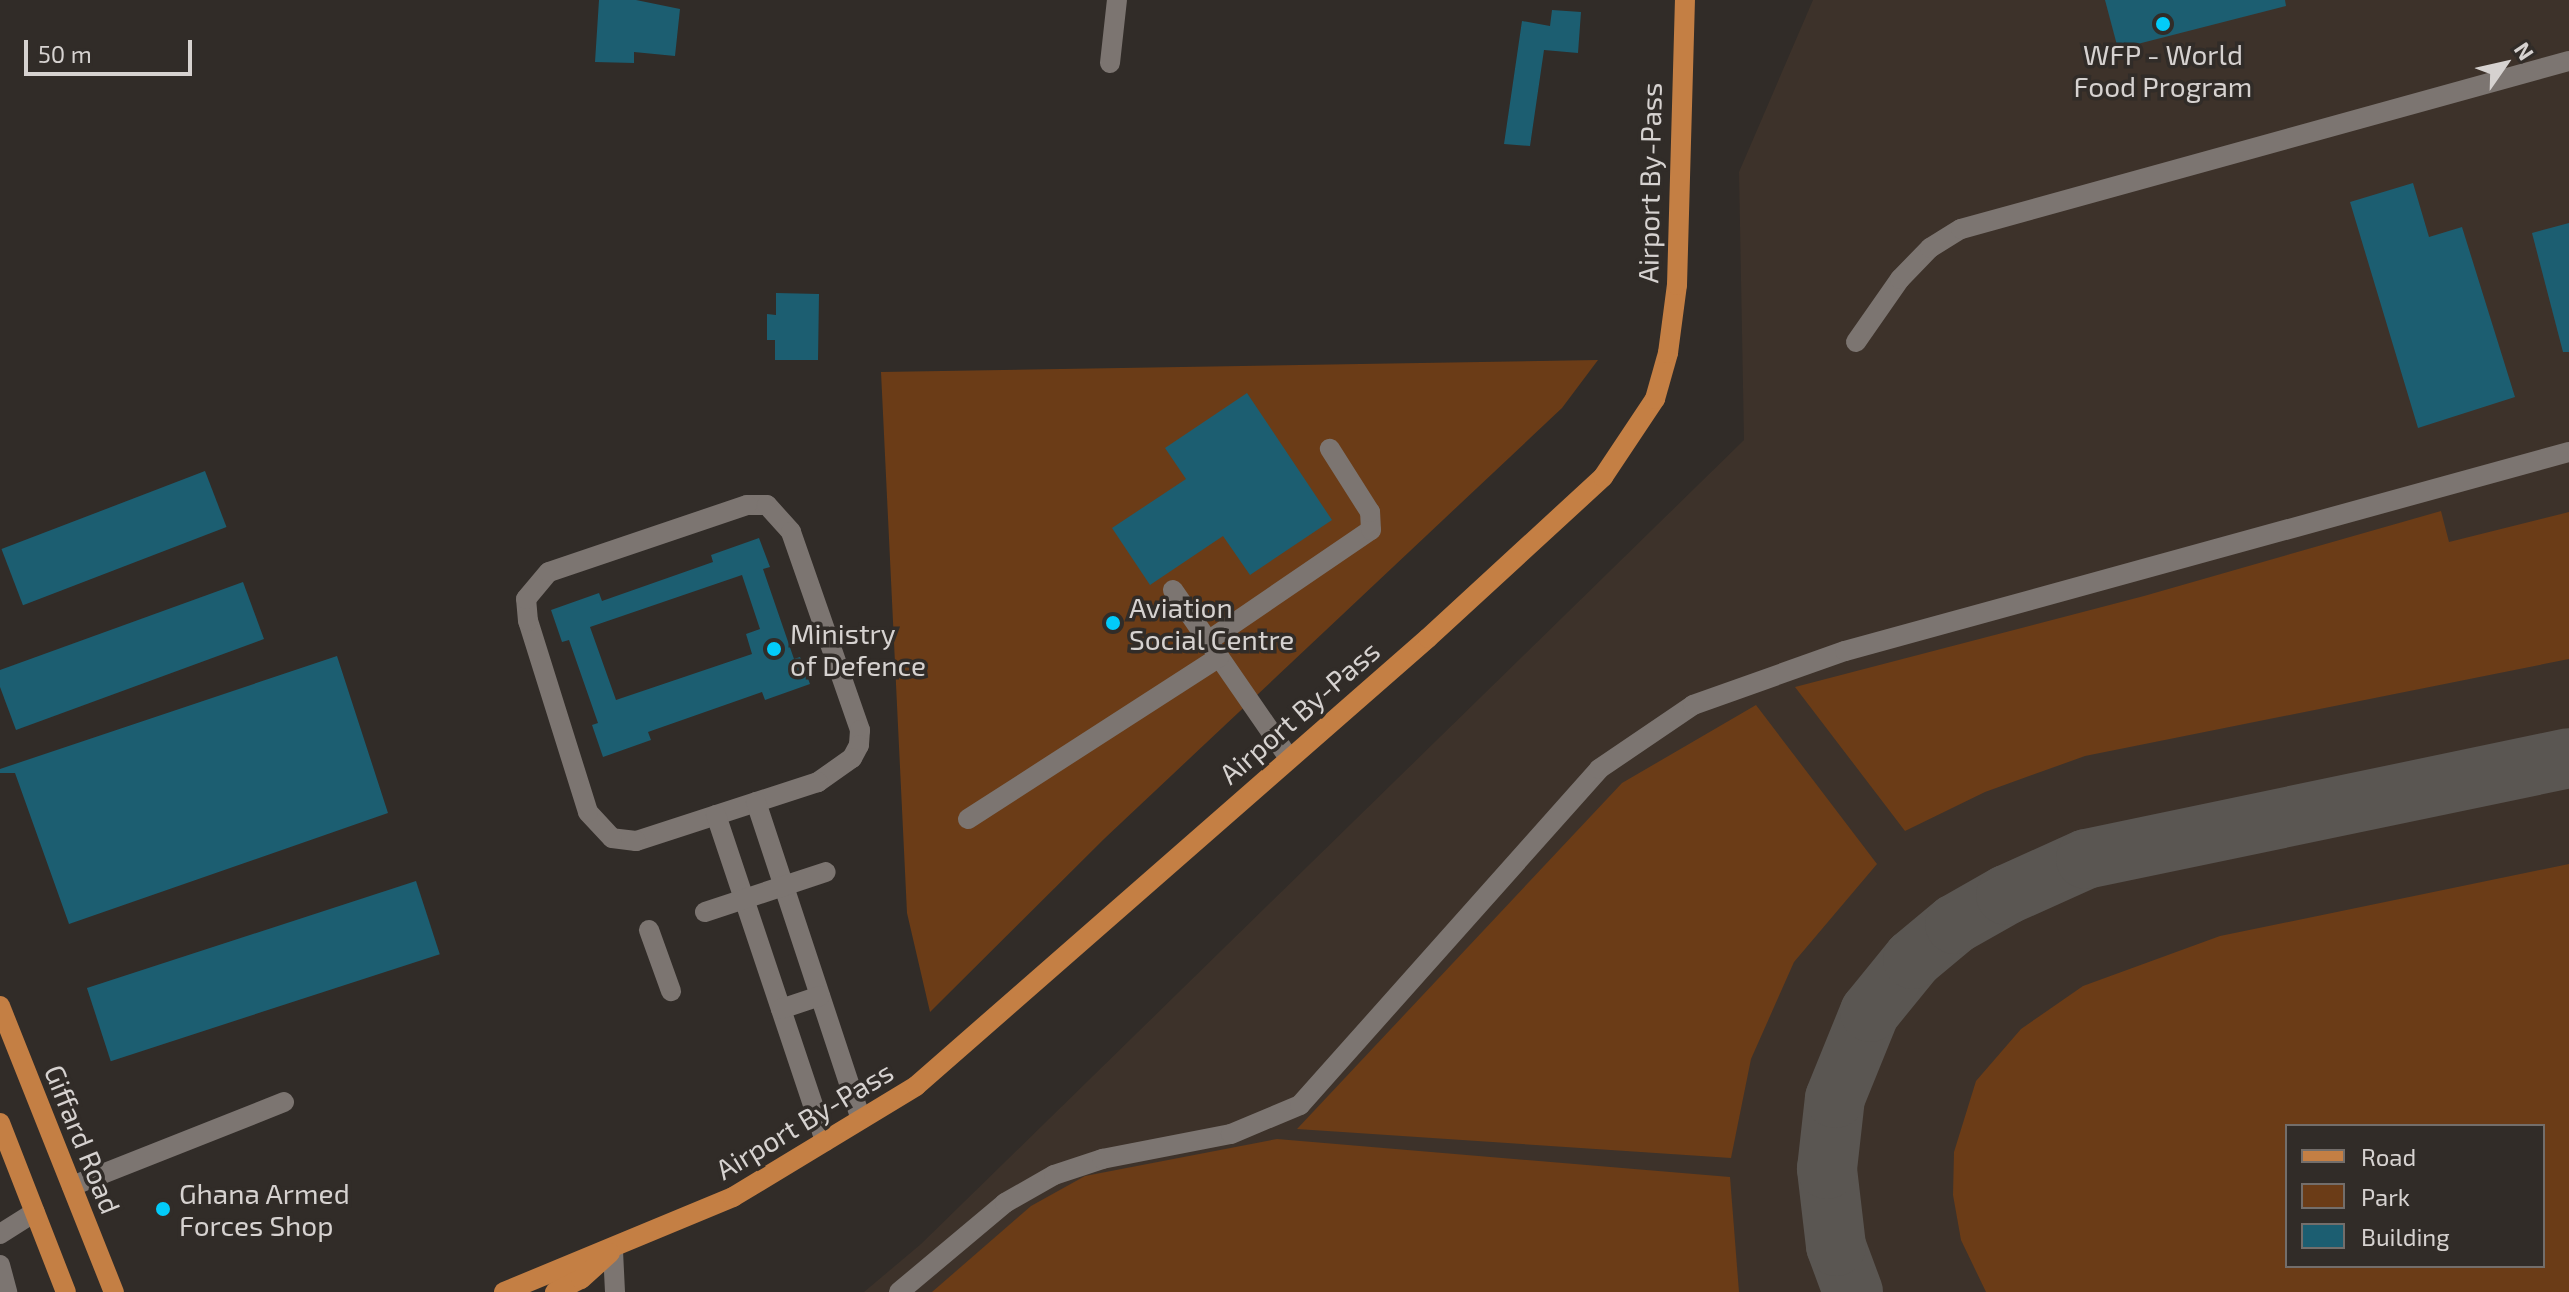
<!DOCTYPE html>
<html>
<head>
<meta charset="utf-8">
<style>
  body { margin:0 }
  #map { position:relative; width:2569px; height:1292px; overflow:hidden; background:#312c28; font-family:"Exo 2",sans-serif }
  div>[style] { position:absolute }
  .built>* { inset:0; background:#3d322a }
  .green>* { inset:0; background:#6b3c17 }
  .taxiway>* { height:60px; margin:-30px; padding:0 30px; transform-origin:30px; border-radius:30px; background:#5a5652 }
  .building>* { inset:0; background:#1c5e71; transform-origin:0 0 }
  .minor>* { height:20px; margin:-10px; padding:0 10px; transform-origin:10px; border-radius:10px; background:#7c7571 }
  .major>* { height:20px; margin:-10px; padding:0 10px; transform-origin:10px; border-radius:10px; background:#c47f44 }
  .dots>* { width:22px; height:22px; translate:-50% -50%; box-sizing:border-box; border:4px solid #312c28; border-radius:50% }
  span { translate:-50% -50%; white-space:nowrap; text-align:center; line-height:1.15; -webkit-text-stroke:7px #312c28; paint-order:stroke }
  .poi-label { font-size:28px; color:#d6d2d0 }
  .left { translate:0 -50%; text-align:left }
  .street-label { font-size:28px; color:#d6d2d0 }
  .legend { position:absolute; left:2285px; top:1124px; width:260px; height:144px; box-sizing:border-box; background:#312c28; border:2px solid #736e6b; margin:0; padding:10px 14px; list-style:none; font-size:24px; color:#d6d2d0 }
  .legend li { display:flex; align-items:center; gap:16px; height:40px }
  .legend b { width:40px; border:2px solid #736e6b }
  .north { position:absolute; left:2465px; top:24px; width:80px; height:80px; -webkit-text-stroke:6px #312c28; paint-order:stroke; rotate:56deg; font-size:22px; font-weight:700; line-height:32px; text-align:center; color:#d6d2d0 }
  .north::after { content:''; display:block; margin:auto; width:28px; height:36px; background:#d6d2d0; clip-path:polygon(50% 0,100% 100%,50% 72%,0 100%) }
  .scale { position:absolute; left:24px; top:40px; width:168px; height:36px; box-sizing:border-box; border:4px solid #d6d2d0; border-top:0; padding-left:10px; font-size:24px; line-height:28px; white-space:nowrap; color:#d6d2d0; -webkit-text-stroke:6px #312c28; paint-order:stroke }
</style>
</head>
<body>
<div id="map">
  <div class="built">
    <i style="clip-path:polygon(evenodd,1813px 0,2569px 0,2569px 1292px,864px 1292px,921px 1244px,1744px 440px,1739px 172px,1813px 0,2287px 1126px,2543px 1126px,2543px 1266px,2287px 1266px,2287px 1126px)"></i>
  </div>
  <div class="green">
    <i style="clip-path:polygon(1598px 360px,1562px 408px,1104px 839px,930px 1012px,907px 913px,881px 372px)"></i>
    <i style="clip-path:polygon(2441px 511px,2449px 542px,2569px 512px,2569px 659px,2085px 756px,1985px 792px,1905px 831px,1795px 687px,2144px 596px)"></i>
    <i style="clip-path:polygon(1756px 705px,1877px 864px,1794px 962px,1751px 1059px,1731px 1158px,1297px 1129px,1622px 783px)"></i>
    <i style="clip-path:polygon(evenodd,2569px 864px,2569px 1292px,1986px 1292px,1961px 1240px,1953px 1195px,1954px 1152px,1976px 1081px,2021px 1029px,2083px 986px,2220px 936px,2569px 864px,2287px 1126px,2543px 1126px,2543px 1266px,2287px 1266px,2287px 1126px)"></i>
    <i style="clip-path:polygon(1277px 1139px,1730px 1177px,1739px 1292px,932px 1292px,1031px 1206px,1085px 1176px)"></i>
  </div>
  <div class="taxiway">
    <i style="left:1853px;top:1292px;width:49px;rotate:-110.3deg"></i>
    <i style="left:1836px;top:1246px;width:78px;rotate:-96.7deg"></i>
    <i style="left:1827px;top:1169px;width:71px;rotate:-83.6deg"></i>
    <i style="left:1835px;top:1098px;width:93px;rotate:-67.9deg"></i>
    <i style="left:1870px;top:1012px;width:68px;rotate:-50.9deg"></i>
    <i style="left:1913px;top:959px;width:55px;rotate:-39.8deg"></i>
    <i style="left:1955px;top:924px;width:59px;rotate:-29.6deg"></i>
    <i style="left:2006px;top:895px;width:88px;rotate:-24.2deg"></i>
    <i style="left:2086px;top:859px;width:493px;rotate:-11.8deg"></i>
  </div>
  <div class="building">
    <i style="clip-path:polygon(599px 0,636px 0,680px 9px,675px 56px,634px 52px,634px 63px,595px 62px)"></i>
    <i style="clip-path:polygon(2105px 0,2285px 0,2286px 6px,2118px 49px)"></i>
    <i style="clip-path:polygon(1552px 10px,1581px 12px,1578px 53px,1544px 50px,1530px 146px,1504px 144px,1522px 21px,1550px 26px)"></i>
    <i style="clip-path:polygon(2413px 183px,2429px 237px,2462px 227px,2515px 397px,2418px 428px,2350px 202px)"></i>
    <i style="clip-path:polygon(2569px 223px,2569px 352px,2563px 352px,2532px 233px)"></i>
    <i style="clip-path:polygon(776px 293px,819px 294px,818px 360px,775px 360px,775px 340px,767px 340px,767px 314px,776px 315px)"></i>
    <i style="clip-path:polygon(1247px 393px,1332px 520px,1250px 575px,1223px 536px,1150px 585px,1112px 528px,1186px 479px,1165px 448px)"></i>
    <i style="left:205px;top:471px;width:60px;height:218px;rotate:69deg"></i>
    <i style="clip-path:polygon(evenodd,759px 538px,770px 567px,763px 569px,794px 659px,800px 657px,810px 684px,765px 700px,762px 692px,648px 732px,651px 740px,603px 757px,592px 725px,598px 723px,569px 640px,562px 642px,551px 610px,599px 593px,602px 601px,713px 562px,711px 555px,759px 538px,742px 575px,760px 629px,746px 634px,752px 654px,616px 700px,590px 627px,742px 575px)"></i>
    <i style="clip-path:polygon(243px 582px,264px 639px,16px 730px,0 687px,0 670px)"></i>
    <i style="clip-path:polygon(337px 656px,388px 813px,69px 924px,15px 773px,0 773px,0 769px)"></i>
    <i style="left:416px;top:881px;width:77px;height:346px;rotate:72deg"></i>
  </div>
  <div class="minor">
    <i style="left:1110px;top:63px;width:63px;rotate:-83.7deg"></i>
    <i style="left:1856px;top:342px;width:77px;rotate:-55.1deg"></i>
    <i style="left:1900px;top:279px;width:43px;rotate:-45.9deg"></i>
    <i style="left:1930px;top:248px;width:36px;rotate:-32deg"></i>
    <i style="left:1961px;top:229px;width:631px;rotate:-15.45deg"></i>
    <i style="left:747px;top:505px;width:20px"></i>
    <i style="left:767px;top:505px;width:36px;rotate:48deg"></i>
    <i style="left:791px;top:532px;width:210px;rotate:70.8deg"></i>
    <i style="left:860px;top:730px;width:15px;rotate:94deg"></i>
    <i style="left:859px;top:745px;width:15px;rotate:118deg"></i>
    <i style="left:852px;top:758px;width:42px;rotate:144.8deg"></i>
    <i style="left:818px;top:782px;width:191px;rotate:162deg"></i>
    <i style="left:636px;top:841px;width:24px;rotate:-173deg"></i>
    <i style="left:612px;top:838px;width:35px;rotate:-133deg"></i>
    <i style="left:588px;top:812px;width:200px;rotate:-107.4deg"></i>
    <i style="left:528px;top:621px;width:22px;rotate:-95deg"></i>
    <i style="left:526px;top:599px;width:35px;rotate:-50deg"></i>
    <i style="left:549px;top:572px;width:209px;rotate:-18.7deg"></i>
    <i style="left:1173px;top:590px;width:203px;rotate:55.4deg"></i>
    <i style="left:1208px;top:641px;width:197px;rotate:-34.3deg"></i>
    <i style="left:1371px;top:530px;width:18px;rotate:-93deg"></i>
    <i style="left:1370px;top:512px;width:75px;rotate:-122.4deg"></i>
    <i style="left:756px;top:802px;width:334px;rotate:71.7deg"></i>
    <i style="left:716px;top:815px;width:344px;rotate:71.5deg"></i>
    <i style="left:968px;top:819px;width:299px;rotate:-32.8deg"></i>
    <i style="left:705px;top:912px;width:127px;rotate:-18.3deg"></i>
    <i style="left:649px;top:930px;width:65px;rotate:70.2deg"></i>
    <i style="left:781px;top:1009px;width:41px;rotate:-18.4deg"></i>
    <i style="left:72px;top:1186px;width:228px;rotate:-21.6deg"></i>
    <i style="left:0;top:1234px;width:41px;rotate:-32.2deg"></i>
    <i style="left:613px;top:1251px;width:41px;rotate:87.2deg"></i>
    <i style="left:0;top:1265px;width:28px;rotate:75deg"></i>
    <i style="left:899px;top:1292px;width:138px;rotate:-40deg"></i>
    <i style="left:1005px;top:1203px;width:56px;rotate:-29.7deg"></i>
    <i style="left:1054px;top:1175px;width:51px;rotate:-18.4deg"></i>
    <i style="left:1102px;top:1159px;width:131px;rotate:-11deg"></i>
    <i style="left:1231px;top:1134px;width:75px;rotate:-22.8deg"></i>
    <i style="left:1300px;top:1105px;width:450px;rotate:-48.3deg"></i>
    <i style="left:1599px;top:769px;width:114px;rotate:-34.2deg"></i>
    <i style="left:1693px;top:705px;width:161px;rotate:-19.6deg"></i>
    <i style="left:1845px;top:651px;width:751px;rotate:-15.37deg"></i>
  </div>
  <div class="major">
    <i style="left:0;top:1006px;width:308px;rotate:68.3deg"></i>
    <i style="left:0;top:1123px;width:181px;rotate:68.7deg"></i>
    <i style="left:504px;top:1292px;width:248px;rotate:-22.5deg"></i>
    <i style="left:733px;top:1197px;width:214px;rotate:-31.2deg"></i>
    <i style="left:916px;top:1086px;width:680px;rotate:-41.19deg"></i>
    <i style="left:1428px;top:638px;width:238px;rotate:-42.6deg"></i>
    <i style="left:1603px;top:477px;width:94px;rotate:-56.3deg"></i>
    <i style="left:1655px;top:399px;width:48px;rotate:-74.2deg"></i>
    <i style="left:1668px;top:353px;width:69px;rotate:-82.5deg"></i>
    <i style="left:1677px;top:285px;width:285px;rotate:-88.4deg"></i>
    <i style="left:555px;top:1292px;width:29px;rotate:-27deg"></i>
    <i style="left:581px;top:1279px;width:39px;rotate:-42deg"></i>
  </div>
  <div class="dots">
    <i style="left:2163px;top:24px;background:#02cbf9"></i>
    <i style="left:1113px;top:623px;background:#02cbf9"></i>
    <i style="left:774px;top:649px;background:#02cbf9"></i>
    <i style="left:163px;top:1209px;background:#02cbf9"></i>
  </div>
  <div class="poi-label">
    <span style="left:2163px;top:70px">WFP - World<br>Food Program</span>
    <span class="left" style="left:1129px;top:623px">Aviation<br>Social Centre</span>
    <span class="left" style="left:790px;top:649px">Ministry<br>of Defence</span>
    <span class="left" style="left:179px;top:1209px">Ghana Armed<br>Forces Shop</span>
  </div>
  <div class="street-label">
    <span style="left:1649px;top:183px;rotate:-89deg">Airport By-Pass</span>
    <span style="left:1299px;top:712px;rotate:-41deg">Airport By-Pass</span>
    <span style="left:804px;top:1120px;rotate:-31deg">Airport By-Pass</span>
    <span style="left:83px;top:1139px;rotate:68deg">Giffard Road</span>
  </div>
  <ul class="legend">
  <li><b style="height:10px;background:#c47f44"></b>Road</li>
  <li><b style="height:22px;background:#6b3c17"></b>Park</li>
  <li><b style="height:22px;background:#1c5e71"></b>Building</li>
  </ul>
  <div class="north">N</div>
  <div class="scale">50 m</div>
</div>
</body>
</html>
